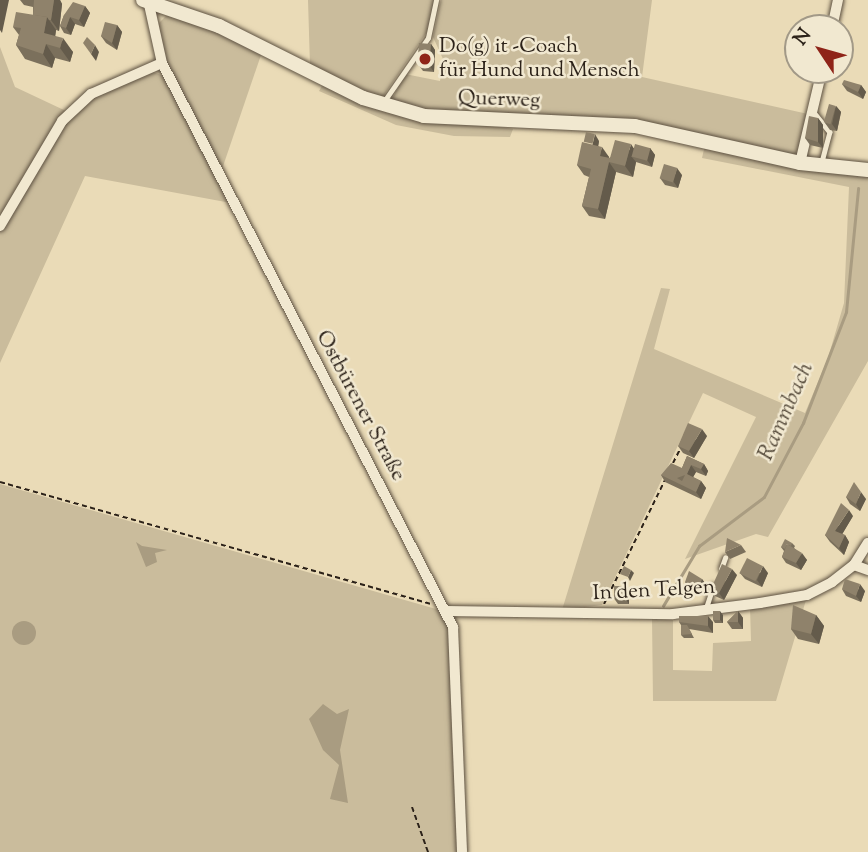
<!DOCTYPE html>
<html>
<head>
<meta charset="utf-8">
<style>
  body { margin:0 }
  #map { position:relative; width:868px; height:852px; overflow:hidden; background:#eadbb7; font-family:"Sorts Mill Goudy",serif }
  div>[style] { position:absolute }
  .green>* { inset:0; background:#cabc9c }
  .water>* { inset:0; background:#a99c81 }
  .round { border-radius:50% }
  .stream>* { height:2.5px; margin:-1.25px; padding:0 1.25px; transform-origin:1.25px; border-radius:1.25px; background:#a99c81 }
  .path>* { height:2px; margin-top:-1px; transform-origin:0; background:repeating-linear-gradient(90deg,#2c2219 0 5px,transparent 0 8.5px) }
  .roads { filter:drop-shadow(0 0 2px #5c5040) drop-shadow(0 0 2px #5c5040) }
  .lane>* { height:4.5px; margin:-2.25px; padding:0 2.25px; transform-origin:2.25px; border-radius:2.25px; background:#f1e8d0 }
  .street>* { height:10px; margin:-5px; padding:0 5px; transform-origin:5px; border-radius:5px; background:#f1e8d0 }
  .secondary>* { height:14px; margin:-7px; padding:0 7px; transform-origin:7px; border-radius:7px; background:#f1e8d0 }
  .wall>* { inset:0; background:#7b705c }
  .shaded-wall>* { inset:0; background:#645b4b }
  .building>* { inset:0; background:#8f826b; transform-origin:0 0 }
  .dots>* { width:19px; height:19px; translate:-50% -50%; box-sizing:border-box; border:4px solid #f1e8d0; border-radius:50% }
  span { translate:-50% -50%; white-space:nowrap; text-align:center; line-height:1.15; -webkit-text-stroke:5px #f1e8d0; paint-order:stroke }
  .poi-label { font-size:21px; color:#2c2219 }
  .left { translate:0 -50%; text-align:left }
  .street-label { font-size:21px; color:#2c2219 }
  .water-label { font-size:23px; color:#584d3d; font-style:italic }
  .north { position:absolute; left:784px; top:14px; width:70px; height:70px; box-sizing:border-box; background:#f1e8d0; border:2px solid #a29987; border-radius:50%; rotate:306deg; font-size:19px; font-weight:700; line-height:28px; text-align:center; color:#2c2219 }
  .north::after { content:''; display:block; margin:auto; width:24px; height:32px; background:#8f2418; clip-path:polygon(50% 0,100% 100%,50% 72%,0 100%) }
</style>
</head>
<body>
<div id="map">
  <div class="green">
    <i style="clip-path:polygon(308px 0,434px 0,431px 26px,382px 98px,310px 66px)"></i>
    <i style="clip-path:polygon(441px 0,652px 0,642px 77px,808px 114px,799px 147px,793px 157px,635px 121px,426px 110px,391px 101px,405px 74px,440px 81px,443px 59px,433px 37px)"></i>
    <i style="clip-path:polygon(169px 13px,262px 52px,220px 175px,170px 76px,156px 26px)"></i>
    <i style="clip-path:polygon(0 47px,15px 87px,66px 111px,0 221px)"></i>
    <i style="clip-path:polygon(150px 71px,167px 77px,231px 203px,85px 176px,0 363px,0 230px,65px 122px,93px 96px)"></i>
    <i style="clip-path:polygon(323px 84px,387px 113px,513px 129px,510px 137px,454px 136px,396px 125px,319px 91px)"></i>
    <i style="clip-path:polygon(705px 145px,868px 175px,868px 361px,768px 537px,756px 534px,685px 559px,756px 417px,703px 393px,602px 605px,562px 610px,661px 288px,670px 289px,654px 349px,805px 413px,828px 358px,844px 303px,849px 187px,702px 158px)"></i>
    <i style="clip-path:polygon(0 484px,443px 611px,451px 633px,461px 852px,0 852px)"></i>
    <i style="clip-path:polygon(806px 600px,776px 701px,653px 701px,652px 618px,673px 618px,673px 670px,712px 671px,713px 643px,751px 641px,750px 607px)"></i>
  </div>
  <div class="water">
    <i style="clip-path:polygon(136px 542px,142px 546px,167px 550px,155px 553px,157px 562px,146px 567px)"></i>
    <i class="round" style="left:12px;top:621px;width:24px;height:24px"></i>
    <i style="clip-path:polygon(323px 704px,337px 714px,349px 709px,340px 750px,348px 803px,330px 799px,339px 765px,323px 750px,309px 719px)"></i>
  </div>
  <div class="stream">
    <i style="left:663px;top:606px;width:70px;rotate:-59deg"></i>
    <i style="left:699px;top:546px;width:81px;rotate:-37deg"></i>
    <i style="left:764px;top:497px;width:84px;rotate:-62.2deg"></i>
    <i style="left:803px;top:423px;width:119px;rotate:-68.8deg"></i>
    <i style="left:846px;top:312px;width:124px;rotate:-84.4deg"></i>
  </div>
  <div class="path">
    <i style="left:673px;top:463px;width:16px;rotate:-63deg"></i>
    <i style="left:0;top:482px;width:447px;rotate:15.8deg"></i>
    <i style="left:604px;top:604px;width:138px;rotate:-63.8deg"></i>
    <i style="left:412px;top:807px;width:48px;rotate:70.4deg"></i>
  </div>
  <div class="roads">
    <div class="lane">
      <i style="left:385px;top:100px;width:75px;rotate:-55.3deg"></i>
      <i style="left:428px;top:38px;width:39px;rotate:-78deg"></i>
      <i style="left:812px;top:110px;width:28px;rotate:51deg"></i>
      <i style="left:830px;top:132px;width:31px;rotate:105deg"></i>
      <i style="left:721px;top:569px;width:12px;rotate:-70deg"></i>
      <i style="left:706px;top:608px;width:23px;rotate:-72deg"></i>
    </div>
    <div class="street">
      <i style="left:148px;top:0;width:65px;rotate:77.5deg"></i>
      <i style="left:162px;top:63px;width:635px;rotate:62.71deg"></i>
      <i style="left:453px;top:627px;width:225px;rotate:87.7deg"></i>
      <i style="left:832px;top:28px;width:29px;rotate:-78deg"></i>
      <i style="left:800px;top:163px;width:96px;rotate:-76.7deg"></i>
      <i style="left:0;top:226px;width:122px;rotate:-59.4deg"></i>
      <i style="left:62px;top:121px;width:40px;rotate:-43deg"></i>
      <i style="left:91px;top:94px;width:77px;rotate:-23.6deg"></i>
      <i style="left:854px;top:565px;width:15px;rotate:20deg"></i>
      <i style="left:446px;top:611px;width:227px;rotate:0.8deg"></i>
      <i style="left:673px;top:614px;width:88px;rotate:-7.2deg"></i>
      <i style="left:760px;top:603px;width:48px;rotate:-9.7deg"></i>
      <i style="left:807px;top:595px;width:28px;rotate:-27deg"></i>
      <i style="left:832px;top:582px;width:28px;rotate:-38deg"></i>
      <i style="left:854px;top:565px;width:26px;rotate:-58deg"></i>
    </div>
    <div class="secondary">
      <i style="left:143px;top:0;width:80px;rotate:18.9deg"></i>
      <i style="left:219px;top:26px;width:161px;rotate:26.6deg"></i>
      <i style="left:363px;top:98px;width:64px;rotate:16.4deg"></i>
      <i style="left:424px;top:116px;width:211px;rotate:2.7deg"></i>
      <i style="left:635px;top:126px;width:169px;rotate:12.6deg"></i>
      <i style="left:800px;top:163px;width:68px;rotate:5.9deg"></i>
    </div>
  </div>
  <div class="wall">
    <i style="clip-path:polygon(20px 0,60px 0,62px 4px,59px 31px,56px 30px,55px 36px,73px 52px,70px 62px,55px 58px,52px 68px,25px 59px,16px 45px,19px 35px,13px 27px,33px 15px,33px 7px,24px 5px)"></i>
    <i style="clip-path:polygon(85px 6px,90px 13px,84px 27px,75px 24px,71px 35px,64px 33px,60px 26px,64px 15px)"></i>
    <i style="clip-path:polygon(117px 25px,122px 32px,117px 50px,106px 43px,101px 36px)"></i>
    <i style="clip-path:polygon(431px 44px,435px 50px,434px 72px,423px 71px,418px 64px)"></i>
    <i style="clip-path:polygon(842px 84px,861px 85px,866px 92px,863px 99px,847px 91px)"></i>
    <i style="clip-path:polygon(836px 106px,841px 112px,837px 131px,830px 130px,825px 123px)"></i>
    <i style="clip-path:polygon(818px 118px,823px 125px,823px 148px,810px 145px,805px 138px)"></i>
    <i style="clip-path:polygon(599px 141px,598px 146px,609px 157px,609px 158px,634px 148px,650px 148px,655px 155px,652px 167px,636px 162px,633px 177px,616px 172px,605px 219px,589px 216px,582px 206px,589px 177px,584px 175px,577px 165px)"></i>
    <i style="clip-path:polygon(682px 175px,678px 188px,665px 185px,660px 178px)"></i>
    <i style="clip-path:polygon(707px 436px,694px 458px,683px 453px,678px 446px)"></i>
    <i style="clip-path:polygon(687px 456px,704px 464px,708px 471px,706px 476px,696px 472px,693px 477px,701px 481px,706px 488px,701px 499px,665px 482px,661px 475px,682px 468px)"></i>
    <i style="clip-path:polygon(846px 497px,866px 499px,860px 511px,850px 504px)"></i>
    <i style="clip-path:polygon(853px 516px,842px 534px,845px 535px,849px 542px,844px 555px,830px 542px,825px 535px)"></i>
    <i style="clip-path:polygon(792px 543px,795px 546px,794px 548px,807px 560px,801px 570px,786px 563px,782px 557px,784px 551px,781px 547px)"></i>
    <i style="clip-path:polygon(741px 545px,746px 552px,730px 559px,725px 552px)"></i>
    <i style="clip-path:polygon(740px 573px,768px 573px,762px 587px,745px 579px)"></i>
    <i style="clip-path:polygon(737px 575px,724px 600px,715px 596px,711px 589px)"></i>
    <i style="clip-path:polygon(702px 579px,707px 586px,703px 594px,690px 589px,685px 582px)"></i>
    <i style="clip-path:polygon(842px 589px,865px 591px,861px 602px,846px 596px)"></i>
    <i style="clip-path:polygon(629px 593px,629px 604px,618px 604px,613px 597px)"></i>
    <i style="clip-path:polygon(738px 611px,743px 618px,743px 629px,732px 629px,727px 622px)"></i>
    <i style="clip-path:polygon(723px 615px,723px 623px,715px 623px,713px 620px)"></i>
    <i style="clip-path:polygon(816px 615px,824px 626px,819px 644px,798px 639px,791px 629px)"></i>
    <i style="clip-path:polygon(679px 622px,713px 622px,713px 633px,689px 629px,694px 638px,684px 638px,681px 635px,681px 625px)"></i>
  </div>
  <div class="shaded-wall">
    <i style="clip-path:polygon(0 0,9px 0,2px 33px,0 30px)"></i>
    <i style="clip-path:polygon(54px 0,60px 0,62px 4px,59px 31px,51px 20px)"></i>
    <i style="clip-path:polygon(85px 6px,90px 13px,84px 27px,79px 20px)"></i>
    <i style="clip-path:polygon(47px 17px,56px 30px,54px 46px,44px 33px)"></i>
    <i style="clip-path:polygon(70px 17px,75px 24px,71px 35px,66px 28px)"></i>
    <i style="clip-path:polygon(117px 25px,122px 32px,117px 50px,112px 43px)"></i>
    <i style="clip-path:polygon(63px 38px,73px 52px,70px 62px,60px 48px)"></i>
    <i style="clip-path:polygon(46px 44px,55px 58px,52px 68px,43px 54px)"></i>
    <i style="clip-path:polygon(431px 44px,435px 50px,434px 72px,429px 65px)"></i>
    <i style="clip-path:polygon(95px 45px,99px 52px,96px 61px,91px 54px)"></i>
    <i style="clip-path:polygon(861px 85px,866px 92px,863px 99px,858px 92px)"></i>
    <i style="clip-path:polygon(836px 106px,841px 112px,837px 131px,832px 124px)"></i>
    <i style="clip-path:polygon(818px 118px,823px 125px,823px 148px,818px 142px)"></i>
    <i style="clip-path:polygon(595px 134px,599px 141px,597px 154px,592px 147px)"></i>
    <i style="clip-path:polygon(631px 144px,638px 155px,631px 156px,636px 162px,633px 177px,625px 166px)"></i>
    <i style="clip-path:polygon(602px 147px,609px 157px,607px 166px,600px 156px)"></i>
    <i style="clip-path:polygon(650px 148px,655px 155px,652px 167px,647px 160px)"></i>
    <i style="clip-path:polygon(609px 162px,616px 172px,605px 219px,598px 209px)"></i>
    <i style="clip-path:polygon(677px 168px,682px 175px,678px 188px,673px 181px)"></i>
    <i style="clip-path:polygon(702px 429px,707px 436px,694px 458px,689px 451px)"></i>
    <i style="clip-path:polygon(704px 464px,708px 471px,706px 476px,701px 469px)"></i>
    <i style="clip-path:polygon(691px 465px,696px 472px,691px 481px,687px 474px)"></i>
    <i style="clip-path:polygon(701px 481px,706px 488px,701px 499px,696px 492px)"></i>
    <i style="clip-path:polygon(861px 492px,866px 499px,860px 511px,856px 504px)"></i>
    <i style="clip-path:polygon(849px 510px,853px 516px,840px 538px,835px 531px)"></i>
    <i style="clip-path:polygon(845px 535px,849px 542px,844px 555px,839px 548px)"></i>
    <i style="clip-path:polygon(802px 553px,807px 560px,801px 570px,796px 563px)"></i>
    <i style="clip-path:polygon(763px 566px,768px 573px,762px 587px,757px 580px)"></i>
    <i style="clip-path:polygon(732px 569px,737px 575px,724px 600px,719px 593px)"></i>
    <i style="clip-path:polygon(631px 570px,634px 573px,630px 581px,628px 577px)"></i>
    <i style="clip-path:polygon(702px 579px,707px 586px,703px 594px,699px 587px)"></i>
    <i style="clip-path:polygon(860px 584px,865px 591px,861px 602px,856px 596px)"></i>
    <i style="clip-path:polygon(624px 586px,629px 593px,629px 604px,624px 597px)"></i>
    <i style="clip-path:polygon(720px 611px,723px 615px,723px 623px,720px 620px)"></i>
    <i style="clip-path:polygon(738px 611px,743px 618px,743px 629px,738px 622px)"></i>
    <i style="clip-path:polygon(816px 615px,824px 626px,819px 644px,811px 634px)"></i>
    <i style="clip-path:polygon(708px 616px,713px 622px,713px 633px,708px 626px)"></i>
  </div>
  <div class="building">
    <i style="clip-path:polygon(34px 0,54px 0,51px 20px,49px 20px,47px 17px,33px 15px)"></i>
    <i style="clip-path:polygon(73px 2px,85px 6px,79px 20px,70px 17px,66px 28px,60px 26px,64px 15px)"></i>
    <i style="clip-path:polygon(16px 12px,47px 17px,44px 33px,63px 38px,60px 48px,46px 44px,43px 54px,16px 45px,21px 28px,13px 27px)"></i>
    <i style="clip-path:polygon(105px 22px,117px 25px,112px 43px,101px 36px)"></i>
    <i style="clip-path:polygon(87px 37px,95px 45px,91px 54px,83px 43px)"></i>
    <i style="left:419px;top:43px;width:12px;height:21px;rotate:5deg"></i>
    <i style="clip-path:polygon(844px 80px,861px 85px,858px 92px,842px 84px)"></i>
    <i style="left:829px;top:104px;width:7px;height:19px;rotate:16deg"></i>
    <i style="clip-path:polygon(809px 116px,818px 118px,818px 142px,805px 138px)"></i>
    <i style="left:586px;top:132px;width:9px;height:10px;rotate:13deg"></i>
    <i style="clip-path:polygon(615px 140px,631px 144px,625px 166px,609px 162px,598px 209px,582px 206px,591px 169px,577px 165px,582px 142px,602px 147px,600px 156px,610px 158px)"></i>
    <i style="left:635px;top:144px;width:16px;height:13px;rotate:15deg"></i>
    <i style="left:664px;top:164px;width:14px;height:15px;rotate:17deg"></i>
    <i style="clip-path:polygon(688px 423px,702px 429px,689px 451px,678px 446px)"></i>
    <i style="clip-path:polygon(evenodd,687px 456px,704px 464px,701px 469px,691px 465px,687px 474px,701px 481px,696px 492px,661px 475px,671px 463px,682px 468px,687px 456px,685px 475px,682px 481px,677px 478px,685px 475px)"></i>
    <i style="clip-path:polygon(854px 482px,861px 492px,856px 504px,846px 497px)"></i>
    <i style="clip-path:polygon(841px 503px,849px 510px,835px 531px,845px 535px,839px 548px,825px 535px)"></i>
    <i style="clip-path:polygon(727px 538px,741px 545px,725px 552px)"></i>
    <i style="clip-path:polygon(785px 539px,792px 543px,791px 546px,787px 544px,785px 549px,781px 547px)"></i>
    <i style="clip-path:polygon(787px 544px,802px 553px,796px 563px,782px 557px)"></i>
    <i style="left:747px;top:558px;width:18px;height:17px;rotate:27deg"></i>
    <i style="clip-path:polygon(722px 564px,732px 569px,719px 593px,711px 589px)"></i>
    <i style="clip-path:polygon(624px 566px,631px 570px,628px 577px,620px 574px)"></i>
    <i style="clip-path:polygon(689px 571px,702px 579px,699px 587px,685px 582px)"></i>
    <i style="clip-path:polygon(845px 579px,860px 584px,856px 596px,842px 589px)"></i>
    <i style="left:614px;top:586px;width:10px;height:11px"></i>
    <i style="clip-path:polygon(793px 605px,816px 615px,811px 634px,791px 629px)"></i>
    <i style="left:713px;top:611px;width:7px;height:9px"></i>
    <i style="clip-path:polygon(738px 611px,738px 622px,727px 622px)"></i>
    <i style="clip-path:polygon(679px 616px,708px 616px,708px 626px,679px 622px)"></i>
    <i style="clip-path:polygon(681px 625px,687px 625px,692px 634px,681px 635px)"></i>
  </div>
  <div class="dots">
    <i style="left:425px;top:59px;background:#8f2418"></i>
  </div>
  <div class="poi-label">
    <span class="left" style="left:439px;top:59px">Do(g) it -Coach<br>für Hund und Mensch</span>
  </div>
  <div class="street-label">
    <span style="left:499px;top:100px;rotate:2deg">Querweg</span>
    <span style="left:360px;top:406px;rotate:62deg">Ostbürener Straße</span>
    <span style="left:654px;top:591px;rotate:-3deg">In den Telgen</span>
  </div>
  <div class="water-label">
    <span style="left:787px;top:412px;rotate:-66deg">Rammbach</span>
  </div>
  <div class="north">N</div>
</div>
</body>
</html>
